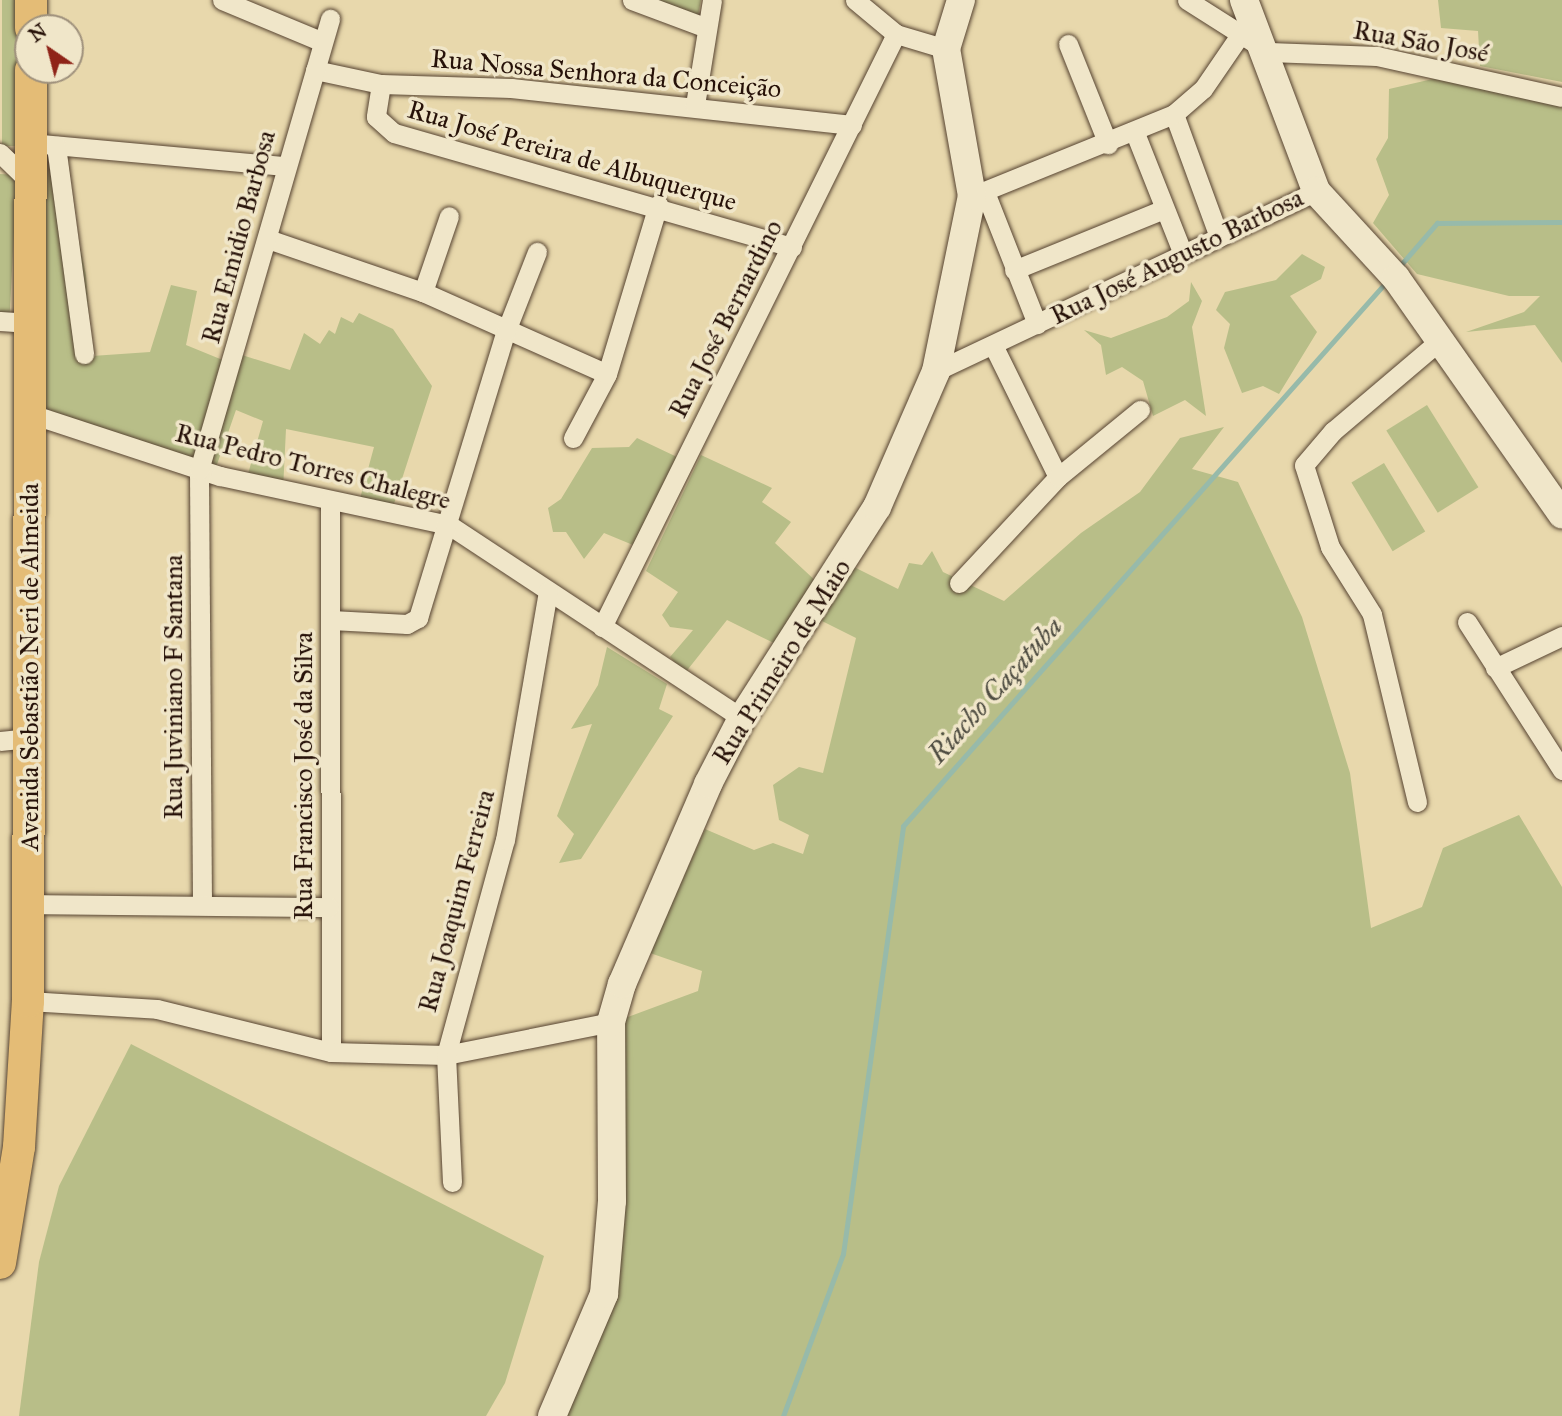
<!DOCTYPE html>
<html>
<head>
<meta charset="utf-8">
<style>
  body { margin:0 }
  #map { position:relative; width:1562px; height:1416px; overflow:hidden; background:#e8d8ac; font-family:"IM FELL Great Primer",serif }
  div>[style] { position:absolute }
  .green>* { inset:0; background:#b8be88; transform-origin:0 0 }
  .stream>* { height:5px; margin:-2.5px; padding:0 2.5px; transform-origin:2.5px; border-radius:2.5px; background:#97baaa }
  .roads { filter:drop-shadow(0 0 2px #564331) drop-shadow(0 0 2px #564331) }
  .street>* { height:19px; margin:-9.5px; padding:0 9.5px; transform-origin:9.5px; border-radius:9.5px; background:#f0e6c9 }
  .secondary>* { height:28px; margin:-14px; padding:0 14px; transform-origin:14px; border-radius:14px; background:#f0e6c9 }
  .primary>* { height:32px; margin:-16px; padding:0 16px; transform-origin:16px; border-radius:16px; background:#e4bc76 }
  span { translate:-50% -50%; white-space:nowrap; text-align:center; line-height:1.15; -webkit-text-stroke:7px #f0e6c9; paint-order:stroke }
  .street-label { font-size:26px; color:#261108 }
  .water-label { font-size:28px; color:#4e4c41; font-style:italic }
  .north { position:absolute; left:14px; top:14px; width:70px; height:70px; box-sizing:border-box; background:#f0e6c9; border:2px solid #9f917c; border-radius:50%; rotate:325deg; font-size:19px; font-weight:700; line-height:28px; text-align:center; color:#261108 }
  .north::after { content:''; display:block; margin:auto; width:24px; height:32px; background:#8f2418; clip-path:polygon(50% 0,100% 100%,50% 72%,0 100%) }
</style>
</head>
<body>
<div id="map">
  <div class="green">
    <i style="left:2px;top:0;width:17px;height:146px"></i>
    <i style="clip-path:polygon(644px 0,701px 0,697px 21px)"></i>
    <i style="clip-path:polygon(1438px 0,1562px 0,1562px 82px,1480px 66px,1478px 31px,1441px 28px)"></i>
    <i style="clip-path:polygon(1437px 78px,1562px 107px,1562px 363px,1535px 325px,1466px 332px,1524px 312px,1540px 296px,1509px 296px,1417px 274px,1373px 223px,1389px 195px,1376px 159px,1388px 138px,1389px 89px)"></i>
    <i style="clip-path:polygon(34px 148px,60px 151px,86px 275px,92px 356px,150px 352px,171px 285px,197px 291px,186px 345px,230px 363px,242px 355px,290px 370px,304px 333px,320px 344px,329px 330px,335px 334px,341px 317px,353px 323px,359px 313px,393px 329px,432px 386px,391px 513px,358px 506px,374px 447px,286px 429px,283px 490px,246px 481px,263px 421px,236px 410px,214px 473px,32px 421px)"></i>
    <i style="left:0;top:174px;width:17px;height:149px;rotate:3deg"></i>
    <i style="clip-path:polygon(1302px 254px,1325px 267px,1321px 279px,1290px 296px,1317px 332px,1279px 394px,1263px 386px,1242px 393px,1224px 348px,1230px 324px,1216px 310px,1225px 292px,1276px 280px)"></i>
    <i style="clip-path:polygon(1191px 282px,1202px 301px,1192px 327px,1206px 416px,1185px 400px,1153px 416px,1143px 381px,1122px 367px,1106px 375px,1101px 345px,1084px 330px,1111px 338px,1167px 317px,1189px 301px)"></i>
    <i style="left:1427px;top:405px;width:97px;height:48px;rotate:58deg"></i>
    <i style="clip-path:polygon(1224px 427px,1192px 469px,1238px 482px,1302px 617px,1350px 773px,1371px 928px,1422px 907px,1443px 848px,1519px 815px,1562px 887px,1562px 1416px,554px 1416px,606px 1305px,609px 1024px,698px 991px,702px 971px,650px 953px,705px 829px,754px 850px,773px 843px,803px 854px,809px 835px,779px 820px,773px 785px,799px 767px,823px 773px,856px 638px,822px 621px,854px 567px,898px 589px,909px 563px,922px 565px,932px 551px,943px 572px,1004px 601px,1081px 533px,1140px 492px,1180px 438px)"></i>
    <i style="clip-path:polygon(637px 438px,677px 457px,633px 545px,604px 533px,584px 559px,566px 532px,553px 532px,548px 508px,561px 499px,592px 448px,629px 447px)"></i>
    <i style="clip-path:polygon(701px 455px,772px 488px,762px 502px,791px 522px,775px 543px,819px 584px,778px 645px,727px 620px,685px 673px,670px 657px,693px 630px,670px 627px,662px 615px,678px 592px,646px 571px)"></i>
    <i style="left:1384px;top:463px;width:80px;height:38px;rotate:59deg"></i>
    <i style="clip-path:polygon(607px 647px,667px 684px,659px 709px,673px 716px,581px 859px,559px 863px,574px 834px,557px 816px,592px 724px,571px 729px,598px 685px)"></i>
    <i style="clip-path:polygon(131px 1044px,544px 1256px,505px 1383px,486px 1416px,19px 1416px,39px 1262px,59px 1186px)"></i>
  </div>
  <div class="stream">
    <i style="left:1398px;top:268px;width:60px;rotate:-49.1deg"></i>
    <i style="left:1437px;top:223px;width:125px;rotate:-0.5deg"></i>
    <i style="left:783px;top:1416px;width:173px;rotate:-69.7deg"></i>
    <i style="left:843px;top:1254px;width:432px;rotate:-82deg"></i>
    <i style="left:903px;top:826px;width:729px;rotate:-48.39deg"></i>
  </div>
  <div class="roads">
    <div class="street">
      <i style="left:222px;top:0;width:109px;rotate:22.6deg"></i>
      <i style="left:632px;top:0;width:80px;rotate:20.5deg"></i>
      <i style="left:855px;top:0;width:53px;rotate:39.7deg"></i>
      <i style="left:896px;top:34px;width:52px;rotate:16.7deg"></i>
      <i style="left:1187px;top:0;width:97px;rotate:32.4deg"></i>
      <i style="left:1269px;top:52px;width:108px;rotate:2.1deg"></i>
      <i style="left:1377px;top:56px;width:189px;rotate:12.5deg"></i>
      <i style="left:1068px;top:44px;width:108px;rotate:68.2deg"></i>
      <i style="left:315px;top:70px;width:67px;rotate:12deg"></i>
      <i style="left:381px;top:84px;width:130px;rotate:1.8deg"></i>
      <i style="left:511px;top:88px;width:343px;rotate:6.2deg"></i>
      <i style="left:381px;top:84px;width:33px;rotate:99deg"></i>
      <i style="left:376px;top:117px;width:24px;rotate:42deg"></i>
      <i style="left:394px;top:133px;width:414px;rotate:16deg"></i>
      <i style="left:695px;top:105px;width:106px;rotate:-80.8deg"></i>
      <i style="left:1174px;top:114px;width:131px;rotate:69.9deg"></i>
      <i style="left:1135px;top:133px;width:130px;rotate:68.4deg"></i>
      <i style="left:31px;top:143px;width:254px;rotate:5.2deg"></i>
      <i style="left:56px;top:146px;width:210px;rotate:82.3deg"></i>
      <i style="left:0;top:153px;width:45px;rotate:44.1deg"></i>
      <i style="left:985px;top:192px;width:142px;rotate:68.5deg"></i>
      <i style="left:972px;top:196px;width:218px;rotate:-22.1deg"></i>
      <i style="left:1174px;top:114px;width:38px;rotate:-41deg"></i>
      <i style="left:1203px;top:89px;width:65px;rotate:-55.6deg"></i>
      <i style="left:268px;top:239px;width:164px;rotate:18.9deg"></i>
      <i style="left:423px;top:292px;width:201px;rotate:24deg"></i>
      <i style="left:1014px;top:270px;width:162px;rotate:-22.1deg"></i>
      <i style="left:423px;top:292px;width:80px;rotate:-71.1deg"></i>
      <i style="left:0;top:321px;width:30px;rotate:4deg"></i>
      <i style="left:993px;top:345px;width:147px;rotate:63.8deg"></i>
      <i style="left:936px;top:371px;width:420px;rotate:-25.3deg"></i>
      <i style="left:31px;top:414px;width:199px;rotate:18.2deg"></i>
      <i style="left:220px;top:476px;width:234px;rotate:12.1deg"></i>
      <i style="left:449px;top:525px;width:351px;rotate:33.4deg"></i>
      <i style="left:573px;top:438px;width:72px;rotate:-62deg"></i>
      <i style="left:607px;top:374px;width:177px;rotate:-73.2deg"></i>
      <i style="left:330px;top:501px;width:551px;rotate:89.9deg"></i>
      <i style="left:959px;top:583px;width:145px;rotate:-47deg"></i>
      <i style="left:1058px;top:477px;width:106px;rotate:-39.3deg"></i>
      <i style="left:331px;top:620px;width:76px;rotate:3deg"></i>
      <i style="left:407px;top:624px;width:13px;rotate:-29deg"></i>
      <i style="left:418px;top:618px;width:300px;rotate:-73deg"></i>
      <i style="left:506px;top:331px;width:85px;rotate:-68.6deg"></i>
      <i style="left:1467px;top:622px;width:176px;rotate:57.3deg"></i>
      <i style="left:602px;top:627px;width:662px;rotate:-63.63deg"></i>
      <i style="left:1495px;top:668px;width:74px;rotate:-25.5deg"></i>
      <i style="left:0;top:741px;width:28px;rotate:-6deg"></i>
      <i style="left:1417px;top:802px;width:193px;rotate:-103.5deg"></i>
      <i style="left:1372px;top:614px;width:79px;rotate:-122.1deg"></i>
      <i style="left:1330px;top:547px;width:86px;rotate:-107.6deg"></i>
      <i style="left:1304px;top:465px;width:45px;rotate:-49.5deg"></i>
      <i style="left:1333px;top:431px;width:139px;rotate:-40.3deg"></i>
      <i style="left:202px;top:903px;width:433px;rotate:-90.4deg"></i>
      <i style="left:199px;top:470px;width:470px;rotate:-73.8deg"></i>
      <i style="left:29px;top:904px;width:300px;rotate:0.6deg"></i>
      <i style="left:28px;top:1001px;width:129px;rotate:3.5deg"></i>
      <i style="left:157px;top:1009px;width:179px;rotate:13.9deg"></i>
      <i style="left:331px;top:1052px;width:115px;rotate:1.5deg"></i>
      <i style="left:446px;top:1055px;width:168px;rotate:-11.3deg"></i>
      <i style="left:452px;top:1182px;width:127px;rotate:-92.7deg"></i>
      <i style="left:446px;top:1055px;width:223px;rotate:-74.7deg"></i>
      <i style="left:505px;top:840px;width:252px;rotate:-80.2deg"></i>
    </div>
    <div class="secondary">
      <i style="left:1244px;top:0;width:204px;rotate:69.3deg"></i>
      <i style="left:1316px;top:191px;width:118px;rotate:47.4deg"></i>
      <i style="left:1396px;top:278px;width:289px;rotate:54.9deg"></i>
      <i style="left:552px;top:1416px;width:133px;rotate:-66.9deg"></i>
      <i style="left:604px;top:1294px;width:93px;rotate:-85.1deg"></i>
      <i style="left:612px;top:1201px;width:179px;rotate:-90.3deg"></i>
      <i style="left:611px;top:1022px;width:40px;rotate:-74deg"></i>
      <i style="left:622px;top:984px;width:218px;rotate:-66.7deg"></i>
      <i style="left:708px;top:784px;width:74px;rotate:-62.7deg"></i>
      <i style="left:742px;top:718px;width:250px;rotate:-57.4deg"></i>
      <i style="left:877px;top:507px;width:148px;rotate:-66.5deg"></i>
      <i style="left:936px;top:371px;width:179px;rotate:-78.4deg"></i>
      <i style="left:972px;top:196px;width:149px;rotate:-100deg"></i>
      <i style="left:946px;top:49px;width:51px;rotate:-73deg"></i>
    </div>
    <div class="primary">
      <i style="left:31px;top:28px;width:28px;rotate:-90deg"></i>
      <i style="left:0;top:1263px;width:118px;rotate:-80.7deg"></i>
      <i style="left:19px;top:1147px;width:146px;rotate:-86.5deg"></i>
      <i style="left:28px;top:1001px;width:931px;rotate:-89.82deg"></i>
    </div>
  </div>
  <div class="street-label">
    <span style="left:1421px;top:42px;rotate:10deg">Rua São José</span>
    <span style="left:606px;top:74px;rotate:5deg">Rua Nossa Senhora da Conceição</span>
    <span style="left:572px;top:156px;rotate:16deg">Rua José Pereira de Albuquerque</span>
    <span style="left:239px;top:237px;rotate:-75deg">Rua Emidio Barbosa</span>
    <span style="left:1177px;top:257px;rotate:-26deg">Rua José Augusto Barbosa</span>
    <span style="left:726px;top:319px;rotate:-63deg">Rua José Bernardino</span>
    <span style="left:313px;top:467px;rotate:14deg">Rua Pedro Torres Chalegre</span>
    <span style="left:782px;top:662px;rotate:-58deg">Rua Primeiro de Maio</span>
    <span style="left:30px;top:667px;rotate:-90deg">Avenida Sebastião Neri de Almeida</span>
    <span style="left:174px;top:687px;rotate:-90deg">Rua Juviniano F Santana</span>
    <span style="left:304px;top:776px;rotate:-90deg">Rua Francisco José da Silva</span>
    <span style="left:457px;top:901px;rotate:-75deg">Rua Joaquim Ferreira</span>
  </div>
  <div class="water-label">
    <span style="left:995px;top:690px;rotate:-48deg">Riacho Caçatuba</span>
  </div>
  <div class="north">N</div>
</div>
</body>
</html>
